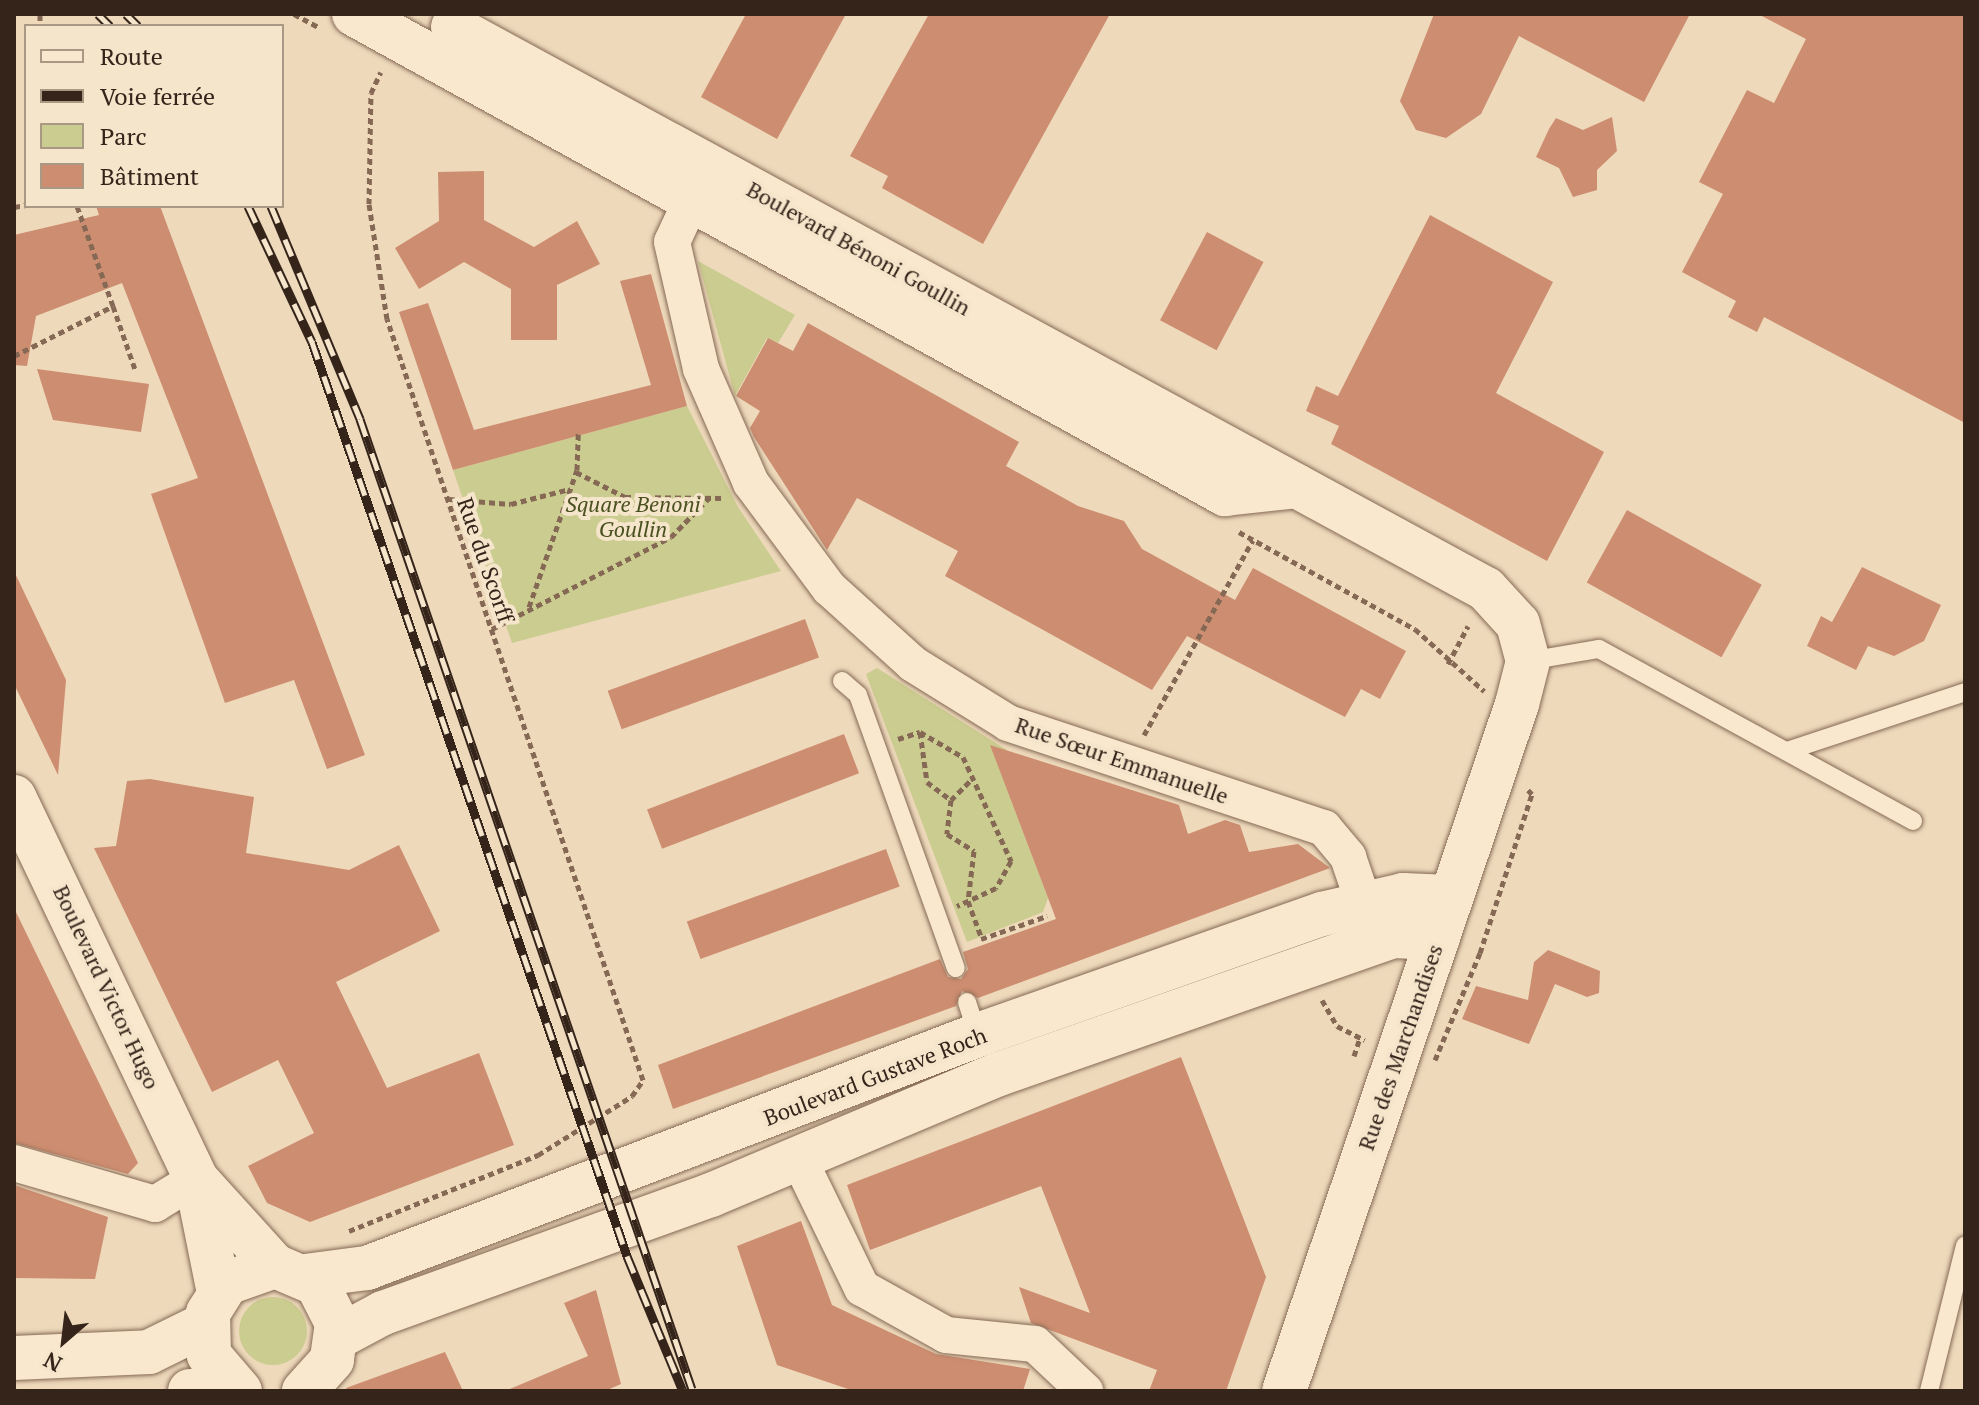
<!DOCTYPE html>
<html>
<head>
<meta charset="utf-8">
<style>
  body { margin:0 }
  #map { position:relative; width:1979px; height:1405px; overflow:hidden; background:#eed9bb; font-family:"PT Serif",serif }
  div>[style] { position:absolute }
  .green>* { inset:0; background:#cbcc90 }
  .round { border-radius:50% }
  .building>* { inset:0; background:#cd8d70; transform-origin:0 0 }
  .path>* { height:5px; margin-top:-2.5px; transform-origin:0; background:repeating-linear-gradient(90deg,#856955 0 6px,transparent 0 10px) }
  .roads { filter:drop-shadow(0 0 2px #856955) drop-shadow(0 0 2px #856955) }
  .lane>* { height:18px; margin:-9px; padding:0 9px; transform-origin:9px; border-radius:9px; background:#f9e8ce }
  .street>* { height:36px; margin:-18px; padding:0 18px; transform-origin:18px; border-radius:18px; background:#f9e8ce }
  .secondary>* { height:44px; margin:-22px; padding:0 22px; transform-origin:22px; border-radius:22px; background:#f9e8ce }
  .rail>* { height:9px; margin-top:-4.5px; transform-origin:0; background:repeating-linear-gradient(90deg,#f5e5cb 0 18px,#34241a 0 36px); box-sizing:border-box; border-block:2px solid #34241a }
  span { translate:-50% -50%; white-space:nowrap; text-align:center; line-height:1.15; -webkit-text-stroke:8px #f5e5cb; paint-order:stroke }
  .street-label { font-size:22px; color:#34241a }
  .park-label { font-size:22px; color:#4a5120; font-style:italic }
  .frame { position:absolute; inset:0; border:16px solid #34241a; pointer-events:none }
  .legend { position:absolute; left:24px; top:24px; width:260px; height:184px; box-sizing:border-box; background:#f5e5cb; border:2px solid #a89884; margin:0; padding:10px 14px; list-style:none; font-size:24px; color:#34241a }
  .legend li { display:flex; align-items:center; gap:16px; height:40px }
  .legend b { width:40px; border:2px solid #a89884 }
  .north { position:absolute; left:24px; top:1301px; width:80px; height:80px; -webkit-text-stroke:6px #f5e5cb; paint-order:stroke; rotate:208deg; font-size:22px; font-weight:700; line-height:32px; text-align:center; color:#34241a }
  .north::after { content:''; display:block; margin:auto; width:28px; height:36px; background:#34241a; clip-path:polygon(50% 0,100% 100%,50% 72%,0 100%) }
</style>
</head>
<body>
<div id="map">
  <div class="green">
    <i style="clip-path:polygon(698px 261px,795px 315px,778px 343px,767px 338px,735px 396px)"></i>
    <i style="clip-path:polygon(687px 406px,738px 507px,781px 571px,512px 643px,453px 470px)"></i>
    <i style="clip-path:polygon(877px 668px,1007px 750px,996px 760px,1048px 898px,1043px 912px,967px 942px,866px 674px)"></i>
    <i class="round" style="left:239px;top:1297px;width:68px;height:68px"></i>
  </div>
  <div class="building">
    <i style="clip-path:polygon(746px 14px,846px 14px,777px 139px,701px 97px)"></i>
    <i style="clip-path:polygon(929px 14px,1110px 14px,983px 244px,882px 188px,888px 176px,850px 156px)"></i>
    <i style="clip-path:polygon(1434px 14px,1690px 14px,1644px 102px,1519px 36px,1481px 114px,1446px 138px,1416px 130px,1400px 101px)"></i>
    <i style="clip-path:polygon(1758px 14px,1965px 14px,1965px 423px,1764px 317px,1757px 332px,1728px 317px,1736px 301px,1682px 272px,1723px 194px,1699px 182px,1747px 90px,1774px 103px,1806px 39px)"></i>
    <i style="clip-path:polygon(1612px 117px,1617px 151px,1597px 170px,1597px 190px,1573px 197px,1559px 168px,1536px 157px,1549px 129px,1556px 118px,1583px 130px)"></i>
    <i style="clip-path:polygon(484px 171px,484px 220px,534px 247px,577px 221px,600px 264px,557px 285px,557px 340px,511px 340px,511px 289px,464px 262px,419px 289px,395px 248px,439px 221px,438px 172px)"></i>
    <i style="clip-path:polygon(96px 206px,160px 206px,365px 755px,327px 769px,294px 680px,225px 703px,151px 494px,198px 478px,122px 283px,36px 316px,27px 366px,14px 365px,14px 235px,99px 215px)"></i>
    <i style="clip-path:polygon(1430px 215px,1553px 282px,1496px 393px,1604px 452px,1547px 561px,1331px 444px,1339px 426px,1306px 411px,1316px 386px,1338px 396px)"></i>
    <i style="left:1207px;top:232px;width:64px;height:100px;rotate:28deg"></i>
    <i style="clip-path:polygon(651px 274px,687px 406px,453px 470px,399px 312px,428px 303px,474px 430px,651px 385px,620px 281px)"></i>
    <i style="clip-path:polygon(808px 323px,1019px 442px,1006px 466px,1078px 506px,1124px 521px,1142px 549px,1235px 600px,1253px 568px,1406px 651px,1380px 699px,1361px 689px,1345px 717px,1187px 636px,1152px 690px,945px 576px,958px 551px,857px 498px,827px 550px,754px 437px,750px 428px,760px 411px,736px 396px,768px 338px,793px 351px)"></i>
    <i style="clip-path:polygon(37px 369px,149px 384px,141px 432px,53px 420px)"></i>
    <i style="left:1627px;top:510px;width:154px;height:83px;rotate:29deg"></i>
    <i style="clip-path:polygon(1862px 567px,1941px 605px,1924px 641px,1894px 656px,1868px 646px,1856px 670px,1807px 646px,1821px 616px,1832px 622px)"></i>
    <i style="clip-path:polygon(14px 571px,66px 680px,58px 775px,14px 684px)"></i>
    <i style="left:805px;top:619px;width:41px;height:210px;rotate:70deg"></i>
    <i style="left:844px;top:734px;width:42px;height:211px;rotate:69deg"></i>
    <i style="clip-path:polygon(990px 745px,1179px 805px,1188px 834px,1225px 820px,1240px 825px,1249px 852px,1298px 844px,1330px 868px,978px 998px,962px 991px,956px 1006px,673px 1109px,658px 1065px,940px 959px,948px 977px,961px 979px,968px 969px,963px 952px,1056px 919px)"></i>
    <i style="clip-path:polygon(150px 779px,254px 797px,246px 853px,349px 870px,399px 845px,440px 931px,336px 982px,387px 1088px,479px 1053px,514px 1145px,310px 1222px,267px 1203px,248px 1166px,314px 1133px,278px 1060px,212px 1092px,94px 848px,116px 846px,127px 781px)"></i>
    <i style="left:886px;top:849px;width:40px;height:212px;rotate:70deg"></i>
    <i style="clip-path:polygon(14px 908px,138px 1163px,128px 1174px,14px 1143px)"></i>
    <i style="clip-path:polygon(1548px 950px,1600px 971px,1599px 993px,1587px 997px,1555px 984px,1529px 1044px,1462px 1019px,1476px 986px,1528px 1000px,1534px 962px)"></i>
    <i style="clip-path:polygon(1181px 1057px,1266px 1277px,1226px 1391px,1149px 1391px,1157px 1370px,1031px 1323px,1019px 1287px,1090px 1313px,1041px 1186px,870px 1250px,847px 1185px)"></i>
    <i style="clip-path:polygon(14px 1185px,108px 1217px,95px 1279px,14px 1278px)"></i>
    <i style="clip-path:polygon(801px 1221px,832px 1305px,936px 1354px,1030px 1369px,1023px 1391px,854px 1391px,777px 1365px,737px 1246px)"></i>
    <i style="clip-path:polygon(596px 1290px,621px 1384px,605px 1391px,505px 1391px,588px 1356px,564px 1303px)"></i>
    <i style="clip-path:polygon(445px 1352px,463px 1391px,347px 1391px,346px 1388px)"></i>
  </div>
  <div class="path">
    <i style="left:40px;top:14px;width:12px;rotate:90deg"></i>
    <i style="left:294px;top:14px;width:27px;rotate:28deg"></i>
    <i style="left:14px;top:207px;width:12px;rotate:-9deg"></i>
    <i style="left:113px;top:306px;width:67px;rotate:70.8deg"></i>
    <i style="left:14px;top:356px;width:111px;rotate:-26.8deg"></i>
    <i style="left:113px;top:306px;width:106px;rotate:-109.8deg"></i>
    <i style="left:576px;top:472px;width:55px;rotate:27deg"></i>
    <i style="left:625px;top:497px;width:97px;rotate:0.6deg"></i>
    <i style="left:449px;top:499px;width:62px;rotate:4.6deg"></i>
    <i style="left:511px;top:504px;width:61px;rotate:-14.3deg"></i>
    <i style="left:1239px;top:532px;width:201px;rotate:28.9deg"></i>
    <i style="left:1415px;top:629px;width:93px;rotate:41.9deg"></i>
    <i style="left:529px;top:607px;width:145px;rotate:-70.7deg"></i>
    <i style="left:577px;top:470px;width:37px;rotate:-88deg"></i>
    <i style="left:492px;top:629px;width:201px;rotate:-27.2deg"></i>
    <i style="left:671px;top:537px;width:54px;rotate:-45.7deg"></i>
    <i style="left:1448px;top:664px;width:43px;rotate:-62.2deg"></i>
    <i style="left:920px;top:732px;width:50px;rotate:82deg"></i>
    <i style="left:927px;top:782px;width:30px;rotate:37deg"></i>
    <i style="left:951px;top:800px;width:34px;rotate:97deg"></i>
    <i style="left:947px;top:834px;width:32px;rotate:32deg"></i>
    <i style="left:974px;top:851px;width:50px;rotate:96.8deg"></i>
    <i style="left:968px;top:901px;width:40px;rotate:69.8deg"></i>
    <i style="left:1144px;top:735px;width:223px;rotate:-60.8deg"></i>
    <i style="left:898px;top:739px;width:23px;rotate:-18deg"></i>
    <i style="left:920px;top:732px;width:50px;rotate:30.2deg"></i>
    <i style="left:963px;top:757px;width:115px;rotate:65.2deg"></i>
    <i style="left:1011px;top:861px;width:31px;rotate:119deg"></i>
    <i style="left:996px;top:888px;width:43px;rotate:155.2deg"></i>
    <i style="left:951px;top:800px;width:31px;rotate:-45deg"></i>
    <i style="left:981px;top:939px;width:70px;rotate:-19.2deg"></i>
    <i style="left:1322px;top:1000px;width:30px;rotate:60deg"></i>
    <i style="left:1337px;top:1026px;width:31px;rotate:27deg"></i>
    <i style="left:1354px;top:1056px;width:19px;rotate:-72deg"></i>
    <i style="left:1435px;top:1060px;width:116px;rotate:-67.2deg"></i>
    <i style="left:1480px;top:953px;width:167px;rotate:-71.9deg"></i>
    <i style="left:1532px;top:794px;width:8px;rotate:-135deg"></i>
    <i style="left:349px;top:1231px;width:204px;rotate:-21.9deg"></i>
    <i style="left:538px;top:1155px;width:111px;rotate:-32.1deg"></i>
    <i style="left:632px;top:1096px;width:19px;rotate:-55deg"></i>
    <i style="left:643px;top:1080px;width:803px;rotate:-108.59deg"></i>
    <i style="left:387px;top:319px;width:116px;rotate:-98.9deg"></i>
    <i style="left:369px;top:204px;width:111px;rotate:-89deg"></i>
    <i style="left:371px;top:93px;width:23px;rotate:-65deg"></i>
  </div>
  <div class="roads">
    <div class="lane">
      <i style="left:1528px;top:661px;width:72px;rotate:-9.6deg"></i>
      <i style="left:1599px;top:649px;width:358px;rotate:28.7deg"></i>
      <i style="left:842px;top:681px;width:21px;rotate:41deg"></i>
      <i style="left:858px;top:695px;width:290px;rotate:70.3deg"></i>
      <i style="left:1787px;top:751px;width:188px;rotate:-18.3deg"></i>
      <i style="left:967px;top:1002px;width:35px;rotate:72deg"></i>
      <i style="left:1929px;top:1391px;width:150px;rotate:-76.1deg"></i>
    </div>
    <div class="street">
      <i style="left:692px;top:199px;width:47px;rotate:114.9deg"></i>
      <i style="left:672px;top:242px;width:130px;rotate:77.1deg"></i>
      <i style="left:701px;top:369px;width:124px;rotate:66.3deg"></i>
      <i style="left:751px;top:483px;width:131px;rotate:53.4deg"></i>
      <i style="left:829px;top:588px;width:113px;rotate:42.1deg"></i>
      <i style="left:913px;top:664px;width:112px;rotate:31.8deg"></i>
      <i style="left:1008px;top:723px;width:333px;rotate:18.4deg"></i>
      <i style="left:1324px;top:828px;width:38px;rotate:50deg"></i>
      <i style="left:1348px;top:857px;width:46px;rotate:71.2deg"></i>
      <i style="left:798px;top:1157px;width:146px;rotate:64deg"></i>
      <i style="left:862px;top:1288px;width:96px;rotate:29.2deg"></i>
      <i style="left:946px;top:1335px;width:89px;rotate:5.8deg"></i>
      <i style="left:1035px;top:1344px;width:69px;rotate:43.2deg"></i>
      <i style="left:14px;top:1163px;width:147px;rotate:16.2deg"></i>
      <i style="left:155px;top:1204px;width:48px;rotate:-31.4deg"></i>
    </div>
    <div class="secondary">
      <i style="left:354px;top:14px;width:995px;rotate:28.86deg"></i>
      <i style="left:1225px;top:494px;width:72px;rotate:-6.3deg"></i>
      <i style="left:453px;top:27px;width:1176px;rotate:28.55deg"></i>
      <i style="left:1486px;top:589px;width:47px;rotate:47.6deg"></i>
      <i style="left:1518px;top:624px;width:38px;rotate:75deg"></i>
      <i style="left:1528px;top:661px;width:44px;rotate:104.3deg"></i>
      <i style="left:1517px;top:704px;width:725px;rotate:108.73deg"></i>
      <i style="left:14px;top:797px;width:423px;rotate:64.5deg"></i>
      <i style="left:196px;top:1179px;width:116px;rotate:78.6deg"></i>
      <i style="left:196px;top:1179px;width:118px;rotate:47.8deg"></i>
      <i style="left:305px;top:1276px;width:63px;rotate:-7.4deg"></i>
      <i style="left:367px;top:1268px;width:654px;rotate:-20.87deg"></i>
      <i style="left:978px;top:1035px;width:365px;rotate:-19.4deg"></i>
      <i style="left:1322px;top:914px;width:83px;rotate:-13.2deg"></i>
      <i style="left:1403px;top:895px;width:48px;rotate:2.4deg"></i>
      <i style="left:338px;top:1337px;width:51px;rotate:-28.1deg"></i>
      <i style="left:383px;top:1313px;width:349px;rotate:-19.8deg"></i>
      <i style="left:711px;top:1195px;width:312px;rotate:-22.8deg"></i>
      <i style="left:999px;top:1074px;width:417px;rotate:-19.3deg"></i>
      <i style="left:1393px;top:936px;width:45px;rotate:2.5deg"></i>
      <i style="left:14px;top:1358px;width:135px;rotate:-2.5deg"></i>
      <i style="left:149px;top:1352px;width:64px;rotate:-26.2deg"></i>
      <i style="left:190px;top:1391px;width:48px;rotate:-1.2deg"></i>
      <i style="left:240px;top:1391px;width:48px;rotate:-130.7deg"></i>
      <i style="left:209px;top:1355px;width:42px;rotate:-91.4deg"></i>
      <i style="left:208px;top:1313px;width:36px;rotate:-58deg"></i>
      <i style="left:227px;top:1283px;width:51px;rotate:-19.5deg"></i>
      <i style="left:275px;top:1266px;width:46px;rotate:23.2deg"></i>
      <i style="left:317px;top:1284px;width:44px;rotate:62.9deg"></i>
      <i style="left:337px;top:1323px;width:37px;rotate:98deg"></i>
      <i style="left:332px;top:1360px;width:42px;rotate:132.1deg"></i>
    </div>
  </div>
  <div class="rail">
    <i style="left:98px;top:14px;width:17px;rotate:45deg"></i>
    <i style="left:126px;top:14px;width:17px;rotate:45deg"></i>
    <i style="left:248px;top:206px;width:150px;rotate:64.8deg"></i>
    <i style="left:312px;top:342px;width:967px;rotate:70.98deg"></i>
    <i style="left:627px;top:1256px;width:146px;rotate:67.5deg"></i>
    <i style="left:271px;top:206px;width:231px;rotate:67.3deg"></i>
    <i style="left:360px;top:419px;width:1025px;rotate:71.11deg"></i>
  </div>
  <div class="street-label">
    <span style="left:859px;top:248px;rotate:29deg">Boulevard Bénoni Goullin</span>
    <span style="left:486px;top:560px;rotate:71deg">Rue du Scorff</span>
    <span style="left:1122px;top:760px;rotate:19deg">Rue Sœur Emmanuelle</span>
    <span style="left:107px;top:987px;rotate:65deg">Boulevard Victor Hugo</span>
    <span style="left:1400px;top:1047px;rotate:-71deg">Rue des Marchandises</span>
    <span style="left:875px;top:1076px;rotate:-21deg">Boulevard Gustave Roch</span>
  </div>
  <div class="park-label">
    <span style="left:633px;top:516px">Square Benoni<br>Goullin</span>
  </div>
  <div class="frame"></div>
  <ul class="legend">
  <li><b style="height:10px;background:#f9e8ce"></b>Route</li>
  <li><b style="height:10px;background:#34241a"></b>Voie ferrée</li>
  <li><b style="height:22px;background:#cbcc90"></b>Parc</li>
  <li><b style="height:22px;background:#cd8d70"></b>Bâtiment</li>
  </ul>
  <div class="north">N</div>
</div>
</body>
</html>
